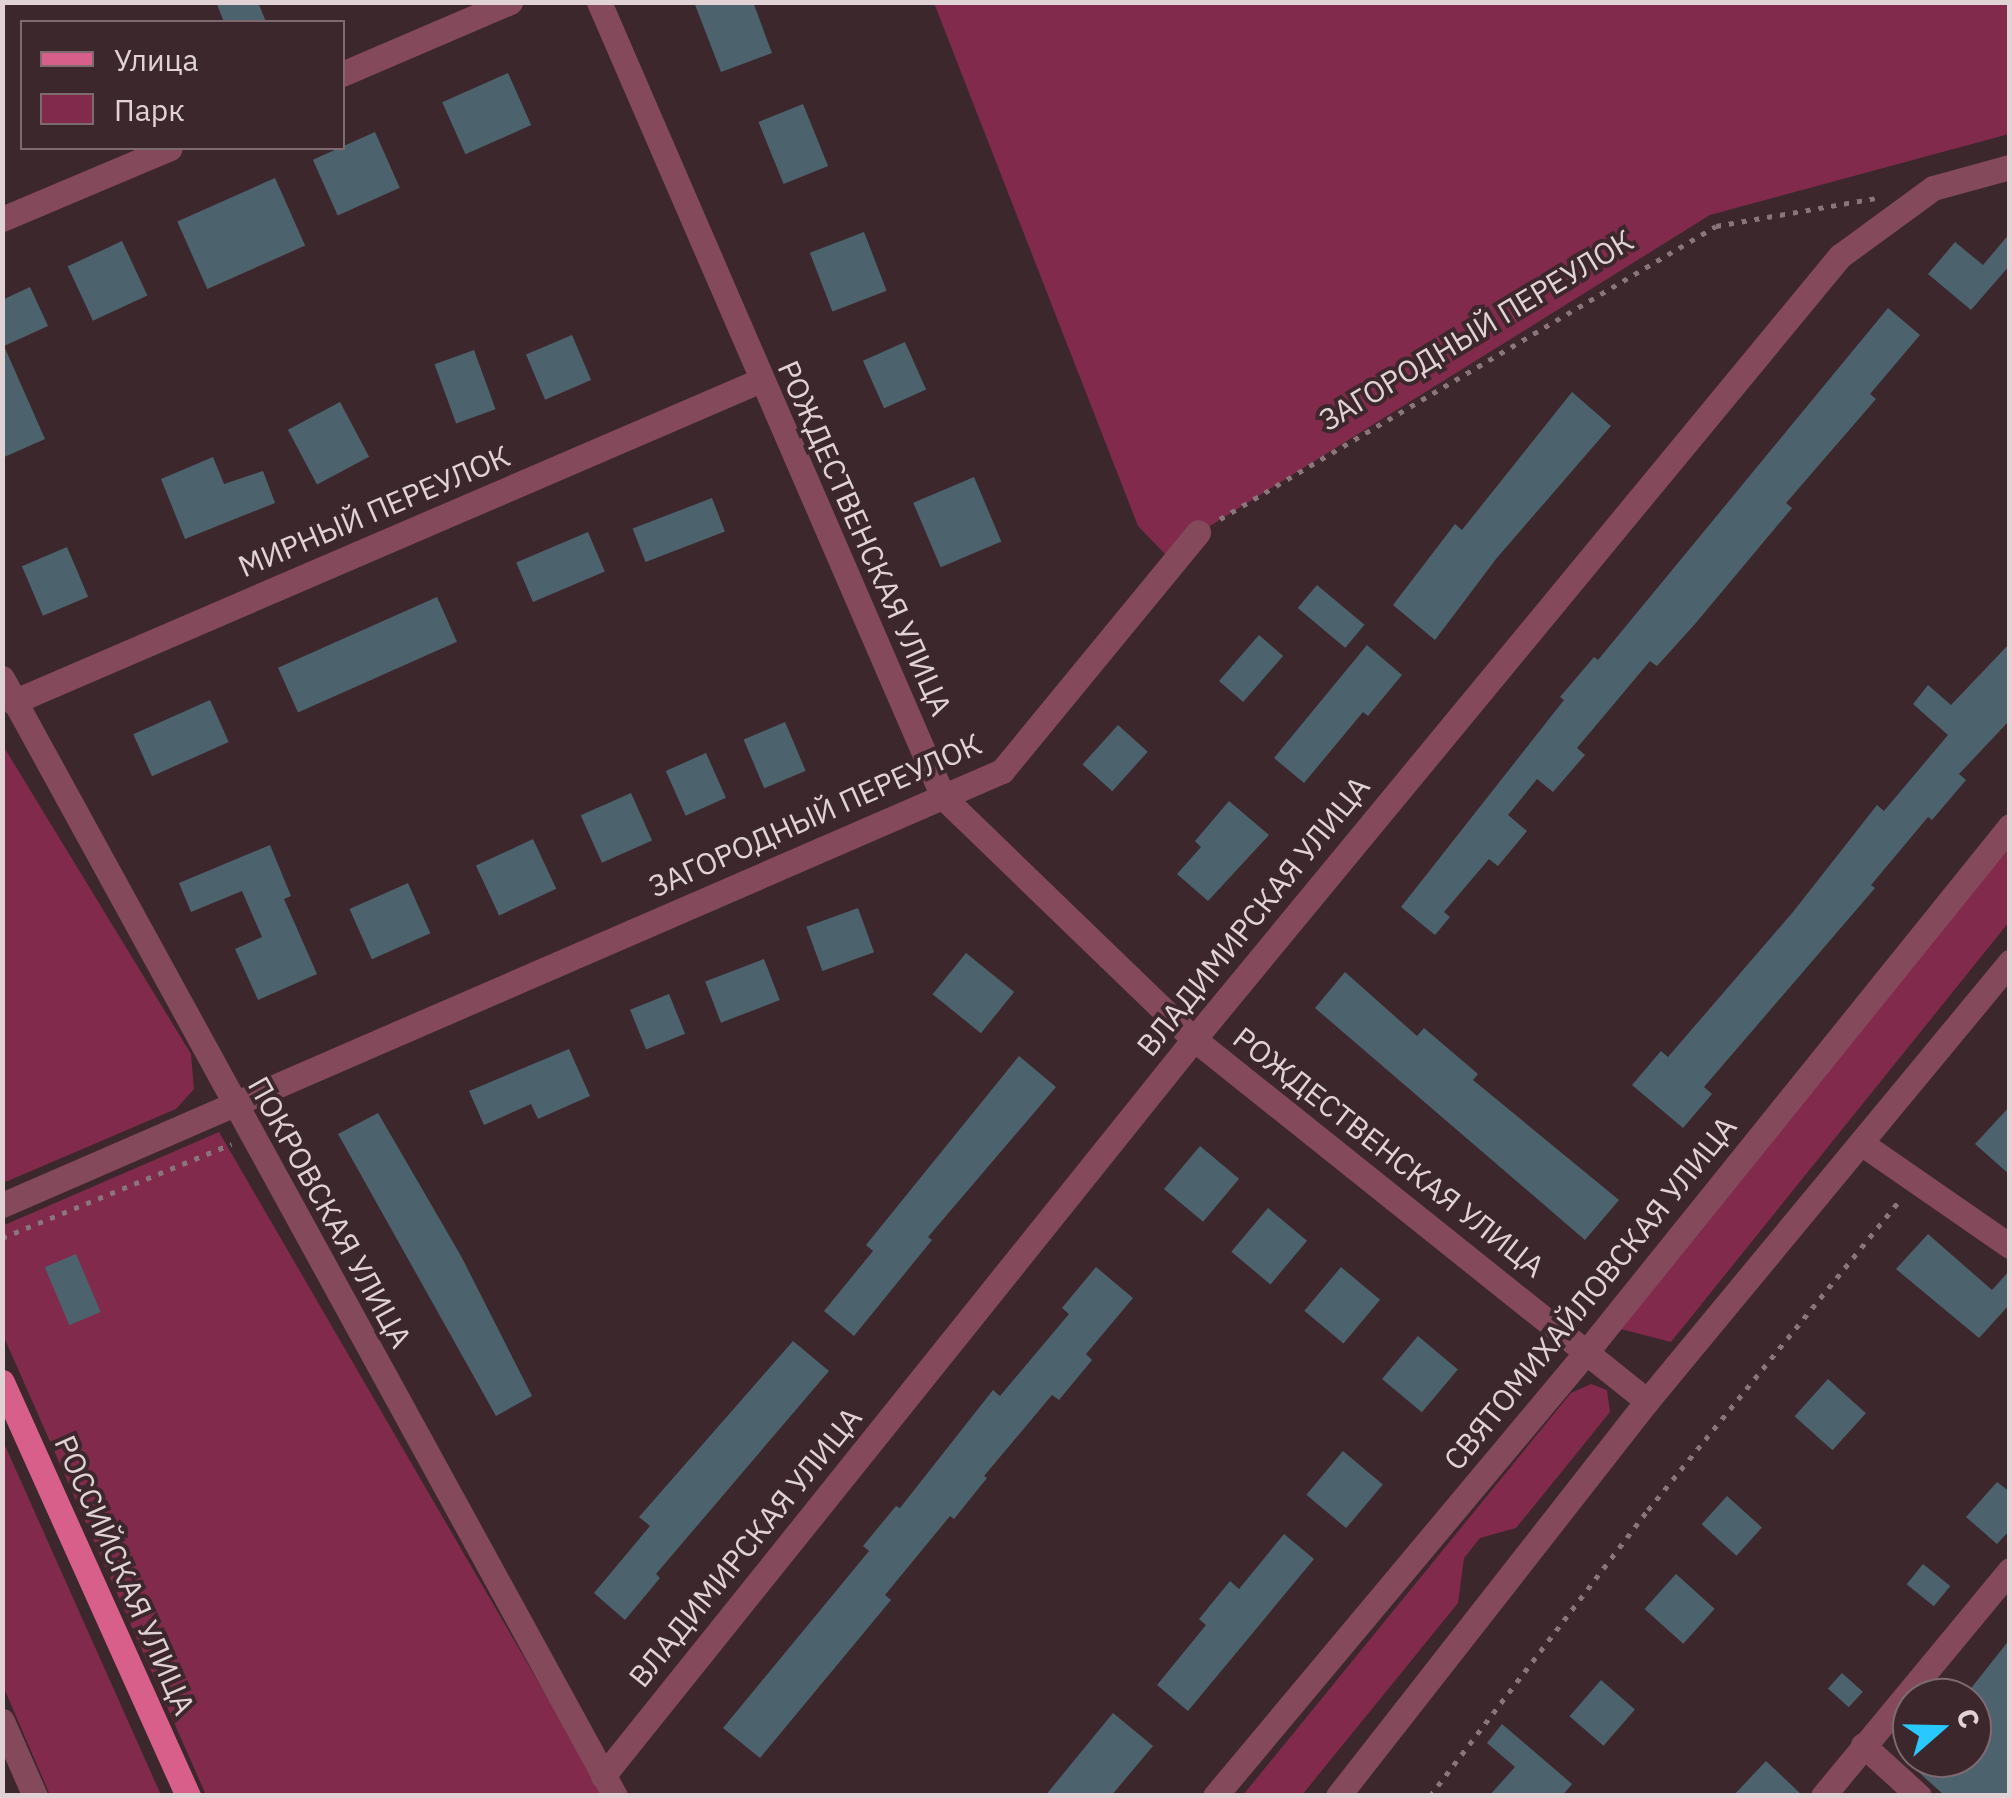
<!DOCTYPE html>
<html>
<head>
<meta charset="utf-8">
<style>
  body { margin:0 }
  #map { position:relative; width:2012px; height:1798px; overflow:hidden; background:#3c272d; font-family:"IBM Plex Sans",sans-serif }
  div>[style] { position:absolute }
  .green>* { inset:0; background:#812a4b }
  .building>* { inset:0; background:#4c636e; transform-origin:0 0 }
  .path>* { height:5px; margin-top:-2.5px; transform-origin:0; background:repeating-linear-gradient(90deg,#88767b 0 5px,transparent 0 13px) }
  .minor>* { height:25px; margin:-12.5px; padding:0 12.5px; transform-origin:12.5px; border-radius:12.5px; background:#85495c }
  .major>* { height:25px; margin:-12.5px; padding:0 12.5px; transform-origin:12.5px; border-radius:12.5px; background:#d85f89 }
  span { translate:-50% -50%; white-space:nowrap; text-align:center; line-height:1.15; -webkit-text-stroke:8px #3c272d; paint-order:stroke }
  .street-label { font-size:30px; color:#e0d2d5 }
  .frame { position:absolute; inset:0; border:5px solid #e0d2d5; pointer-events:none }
  .legend { position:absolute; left:20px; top:20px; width:325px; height:130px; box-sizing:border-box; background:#3c272d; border:2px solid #7e6b70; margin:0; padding:12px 18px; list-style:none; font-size:30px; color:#e0d2d5 }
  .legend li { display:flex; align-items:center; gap:20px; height:50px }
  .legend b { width:50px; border:2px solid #7e6b70 }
  .north { position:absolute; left:1892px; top:1678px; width:100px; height:100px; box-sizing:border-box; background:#3c272d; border:2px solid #7e6b70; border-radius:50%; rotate:70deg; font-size:28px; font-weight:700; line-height:40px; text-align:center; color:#e0d2d5 }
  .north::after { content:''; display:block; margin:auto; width:35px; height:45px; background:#29c8ff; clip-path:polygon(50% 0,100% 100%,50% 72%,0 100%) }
</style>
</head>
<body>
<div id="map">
  <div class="green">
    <i style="clip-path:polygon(934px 3px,2009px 3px,2009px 134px,1710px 215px,1165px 554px,1138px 526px)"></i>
    <i style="clip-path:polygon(2px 744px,191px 1054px,194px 1089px,176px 1109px,3px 1183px)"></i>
    <i style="clip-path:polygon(2009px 847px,2009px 922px,1671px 1342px,1613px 1327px)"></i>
    <i style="clip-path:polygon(219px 1132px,604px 1795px,206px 1795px,3px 1335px,2px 1226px)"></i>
    <i style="clip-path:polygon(1591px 1384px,1607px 1390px,1610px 1412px,1516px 1528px,1480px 1538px,1464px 1558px,1458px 1603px,1302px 1795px,1243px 1795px,1571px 1393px)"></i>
    <i style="clip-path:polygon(2px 1441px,3px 1441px,161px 1795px,50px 1795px,3px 1686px)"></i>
  </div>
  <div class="building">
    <i style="clip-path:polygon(216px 2px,258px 2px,266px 22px,224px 22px)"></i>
    <i style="clip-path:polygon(694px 2px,753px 2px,772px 53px,721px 72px)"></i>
    <i style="left:508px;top:73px;width:57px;height:72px;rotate:66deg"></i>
    <i style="left:803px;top:104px;width:67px;height:48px;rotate:68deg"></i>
    <i style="left:375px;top:132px;width:61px;height:68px;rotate:66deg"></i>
    <i style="left:275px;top:178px;width:74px;height:107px;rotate:66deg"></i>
    <i style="left:864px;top:232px;width:63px;height:58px;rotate:69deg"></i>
    <i style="clip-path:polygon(2010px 233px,2010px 265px,1971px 310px,1928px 274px,1955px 242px,1983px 265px)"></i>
    <i style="left:122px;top:241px;width:60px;height:60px;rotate:65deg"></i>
    <i style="clip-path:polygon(30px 287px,48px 326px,4px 346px,45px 439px,2px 458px,2px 300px)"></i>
    <i style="clip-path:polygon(1888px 308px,1920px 335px,1870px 394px,1876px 399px,1786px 503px,1792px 508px,1695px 624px,1657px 666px,1650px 661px,1577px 748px,1585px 755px,1553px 792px,1537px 779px,1508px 815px,1527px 831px,1498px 866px,1489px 859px,1444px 912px,1450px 917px,1435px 935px,1401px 907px,1564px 700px,1560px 697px,1594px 657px,1598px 660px)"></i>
    <i style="left:572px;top:335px;width:49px;height:50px;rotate:67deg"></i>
    <i style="left:905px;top:342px;width:52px;height:46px;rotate:66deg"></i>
    <i style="left:474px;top:350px;width:63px;height:42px;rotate:70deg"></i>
    <i style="clip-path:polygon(1572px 392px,1611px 426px,1496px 559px,1435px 640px,1393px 605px,1455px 524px,1462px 530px)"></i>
    <i style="left:340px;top:402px;width:62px;height:59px;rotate:62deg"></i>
    <i style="clip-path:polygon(213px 457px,224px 484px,263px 471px,275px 503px,185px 539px,161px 479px)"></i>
    <i style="left:974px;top:477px;width:70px;height:66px;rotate:67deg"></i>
    <i style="left:712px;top:498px;width:36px;height:85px;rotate:69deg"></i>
    <i style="left:588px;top:532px;width:43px;height:78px;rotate:67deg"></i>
    <i style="left:67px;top:547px;width:54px;height:49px;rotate:67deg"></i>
    <i style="left:1317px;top:585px;width:62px;height:30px;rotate:40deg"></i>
    <i style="left:437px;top:597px;width:49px;height:174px;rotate:66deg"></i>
    <i style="left:1259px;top:635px;width:32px;height:61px;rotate:41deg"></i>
    <i style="clip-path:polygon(2010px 643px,2010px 720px,1959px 774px,1966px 780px,1932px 820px,1928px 817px,1871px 885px,1875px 888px,1704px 1087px,1712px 1094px,1683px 1128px,1632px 1085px,1661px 1051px,1668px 1057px,1793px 912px,1877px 805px,1884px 811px,1948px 735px,1913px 704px,1928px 685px,1951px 705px)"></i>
    <i style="clip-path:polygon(1367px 645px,1402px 675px,1368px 716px,1363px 712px,1304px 783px,1274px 758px)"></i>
    <i style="left:210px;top:700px;width:46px;height:84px;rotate:66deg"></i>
    <i style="left:785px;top:722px;width:53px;height:45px;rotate:67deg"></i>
    <i style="left:1118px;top:725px;width:40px;height:53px;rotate:42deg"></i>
    <i style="left:706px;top:753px;width:49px;height:44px;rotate:66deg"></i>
    <i style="left:631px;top:793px;width:52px;height:55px;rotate:66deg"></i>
    <i style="clip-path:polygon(1229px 801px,1269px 835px,1208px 901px,1177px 874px,1201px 847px,1195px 841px)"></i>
    <i style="left:533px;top:839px;width:55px;height:63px;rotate:65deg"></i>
    <i style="clip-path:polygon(270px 845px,291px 896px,284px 899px,317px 974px,258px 1000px,235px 949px,262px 937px,242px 891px,191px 912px,179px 883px)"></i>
    <i style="left:408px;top:883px;width:55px;height:64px;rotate:66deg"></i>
    <i style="left:858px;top:908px;width:47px;height:55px;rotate:70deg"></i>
    <i style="left:966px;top:953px;width:62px;height:53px;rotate:39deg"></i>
    <i style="left:764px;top:959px;width:44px;height:63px;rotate:69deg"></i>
    <i style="clip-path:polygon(1345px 972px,1417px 1036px,1424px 1028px,1478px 1074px,1473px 1080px,1619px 1200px,1585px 1240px,1315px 1008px)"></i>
    <i style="left:669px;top:994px;width:43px;height:42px;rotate:68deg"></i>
    <i style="clip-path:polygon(569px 1049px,590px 1096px,538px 1119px,531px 1104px,484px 1125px,469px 1091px)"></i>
    <i style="clip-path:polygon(1019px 1056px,1056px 1087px,928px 1237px,932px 1240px,854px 1336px,824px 1311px,873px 1251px,866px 1245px)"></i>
    <i style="clip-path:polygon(2010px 1106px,2010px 1175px,1975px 1144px)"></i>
    <i style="clip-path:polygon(378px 1113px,461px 1256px,532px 1396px,496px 1416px,338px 1134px)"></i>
    <i style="left:1200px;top:1146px;width:51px;height:56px;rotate:40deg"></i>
    <i style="left:1268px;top:1208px;width:51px;height:57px;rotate:40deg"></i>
    <i style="clip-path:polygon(1928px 1234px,1992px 1290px,2010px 1270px,2010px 1304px,1979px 1338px,1896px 1269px)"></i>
    <i style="left:76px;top:1254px;width:63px;height:34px;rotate:67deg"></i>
    <i style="clip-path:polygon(1096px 1267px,1133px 1298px,1086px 1354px,1092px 1360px,1059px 1400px,1052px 1395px,984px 1476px,987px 1478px,954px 1519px,950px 1516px,885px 1595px,891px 1600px,760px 1758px,723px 1728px,869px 1551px,863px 1546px,896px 1506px,900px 1508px,993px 1390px,1000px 1396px,1069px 1314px,1062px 1308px)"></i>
    <i style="left:1341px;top:1267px;width:51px;height:57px;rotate:40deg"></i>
    <i style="left:1418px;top:1336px;width:52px;height:56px;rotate:40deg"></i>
    <i style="clip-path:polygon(793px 1341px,829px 1371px,656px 1574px,660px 1578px,625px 1620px,594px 1593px,650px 1526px,639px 1517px)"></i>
    <i style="left:1828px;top:1379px;width:51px;height:50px;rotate:42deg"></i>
    <i style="left:1343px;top:1451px;width:52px;height:57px;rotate:40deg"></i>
    <i style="clip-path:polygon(1997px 1482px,2010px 1492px,2010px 1530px,1997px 1544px,1966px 1517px)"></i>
    <i style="left:1727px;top:1496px;width:47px;height:38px;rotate:42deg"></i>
    <i style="clip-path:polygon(1284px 1534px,1314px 1559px,1188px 1711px,1157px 1685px,1206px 1625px,1199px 1619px,1230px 1581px,1239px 1589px)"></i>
    <i style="left:1923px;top:1564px;width:35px;height:26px;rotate:39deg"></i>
    <i style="left:1676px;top:1574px;width:52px;height:47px;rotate:42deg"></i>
    <i style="clip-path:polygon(2010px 1639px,2010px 1796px,1945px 1796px,1903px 1758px,1972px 1758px,1972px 1687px)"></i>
    <i style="left:1842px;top:1673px;width:28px;height:21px;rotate:42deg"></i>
    <i style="left:1601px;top:1680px;width:45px;height:48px;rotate:41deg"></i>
    <i style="clip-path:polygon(1113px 1713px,1153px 1746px,1111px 1796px,1045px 1796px)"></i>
    <i style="clip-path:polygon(1502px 1724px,1572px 1784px,1562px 1796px,1489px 1796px,1515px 1767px,1487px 1743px)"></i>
    <i style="clip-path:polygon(1766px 1761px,1803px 1796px,1733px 1796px)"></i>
  </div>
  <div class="path">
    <i style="left:1220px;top:519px;width:576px;rotate:-30.57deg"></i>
    <i style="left:1716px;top:226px;width:162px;rotate:-9.9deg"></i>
    <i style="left:2px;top:1238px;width:248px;rotate:-22.3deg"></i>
    <i style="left:1430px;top:1796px;width:360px;rotate:-52.7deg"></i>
    <i style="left:1648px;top:1510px;width:401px;rotate:-50.9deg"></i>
  </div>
  <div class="minor">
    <i style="left:599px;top:2px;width:866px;rotate:66.6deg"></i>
    <i style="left:943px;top:797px;width:349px;rotate:44deg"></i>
    <i style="left:1194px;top:1039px;width:580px;rotate:38.63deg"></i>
    <i style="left:342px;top:74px;width:183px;rotate:-23.2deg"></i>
    <i style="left:2px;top:219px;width:182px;rotate:-22.9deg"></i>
    <i style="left:2px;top:678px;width:1275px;rotate:61.26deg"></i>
    <i style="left:13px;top:702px;width:814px;rotate:-23.29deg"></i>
    <i style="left:1861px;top:1143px;width:181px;rotate:34.7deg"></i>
    <i style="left:2px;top:1205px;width:1090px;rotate:-23.46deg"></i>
    <i style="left:1002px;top:771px;width:309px;rotate:-50.6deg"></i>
    <i style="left:2px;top:1721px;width:82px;rotate:66.3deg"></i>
    <i style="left:1863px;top:1745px;width:76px;rotate:42.3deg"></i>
    <i style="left:603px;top:1776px;width:945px;rotate:-51.27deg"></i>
    <i style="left:1194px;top:1039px;width:1015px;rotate:-50.48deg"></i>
    <i style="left:1840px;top:256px;width:115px;rotate:-36.2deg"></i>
    <i style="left:1933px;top:188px;width:80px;rotate:-15.3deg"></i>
    <i style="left:1215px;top:1796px;width:581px;rotate:-50.09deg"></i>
    <i style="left:1588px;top:1350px;width:673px;rotate:-51.15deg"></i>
    <i style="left:1338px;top:1796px;width:502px;rotate:-51.96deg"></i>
    <i style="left:1647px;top:1401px;width:570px;rotate:-50.41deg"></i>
    <i style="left:1823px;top:1796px;width:293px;rotate:-50.4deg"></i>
  </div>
  <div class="major">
    <i style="left:2px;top:1382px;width:454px;rotate:65.8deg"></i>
  </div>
  <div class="street-label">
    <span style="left:1476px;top:330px;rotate:-31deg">ЗАГОРОДНЫЙ ПЕРЕУЛОК</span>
    <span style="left:374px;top:511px;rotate:-23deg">МИРНЫЙ ПЕРЕУЛОК</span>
    <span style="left:865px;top:538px;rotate:66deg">РОЖДЕСТВЕНСКАЯ УЛИЦА</span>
    <span style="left:815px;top:815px;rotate:-24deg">ЗАГОРОДНЫЙ ПЕРЕУЛОК</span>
    <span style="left:1253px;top:916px;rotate:-51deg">ВЛАДИМИРСКАЯ УЛИЦА</span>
    <span style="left:1389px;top:1152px;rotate:38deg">РОЖДЕСТВЕНСКАЯ УЛИЦА</span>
    <span style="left:330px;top:1212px;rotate:61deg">ПОКРОВСКАЯ УЛИЦА</span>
    <span style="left:1590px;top:1293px;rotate:-51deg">СВЯТОМИХАЙЛОВСКАЯ УЛИЦА</span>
    <span style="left:745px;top:1547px;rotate:-51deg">ВЛАДИМИРСКАЯ УЛИЦА</span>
    <span style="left:125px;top:1575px;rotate:66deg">РОССИЙСКАЯ УЛИЦА</span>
  </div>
  <div class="frame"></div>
  <ul class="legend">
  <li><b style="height:12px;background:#d85f89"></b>Улица</li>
  <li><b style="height:28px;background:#812a4b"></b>Парк</li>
  </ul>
  <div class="north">С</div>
</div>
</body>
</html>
